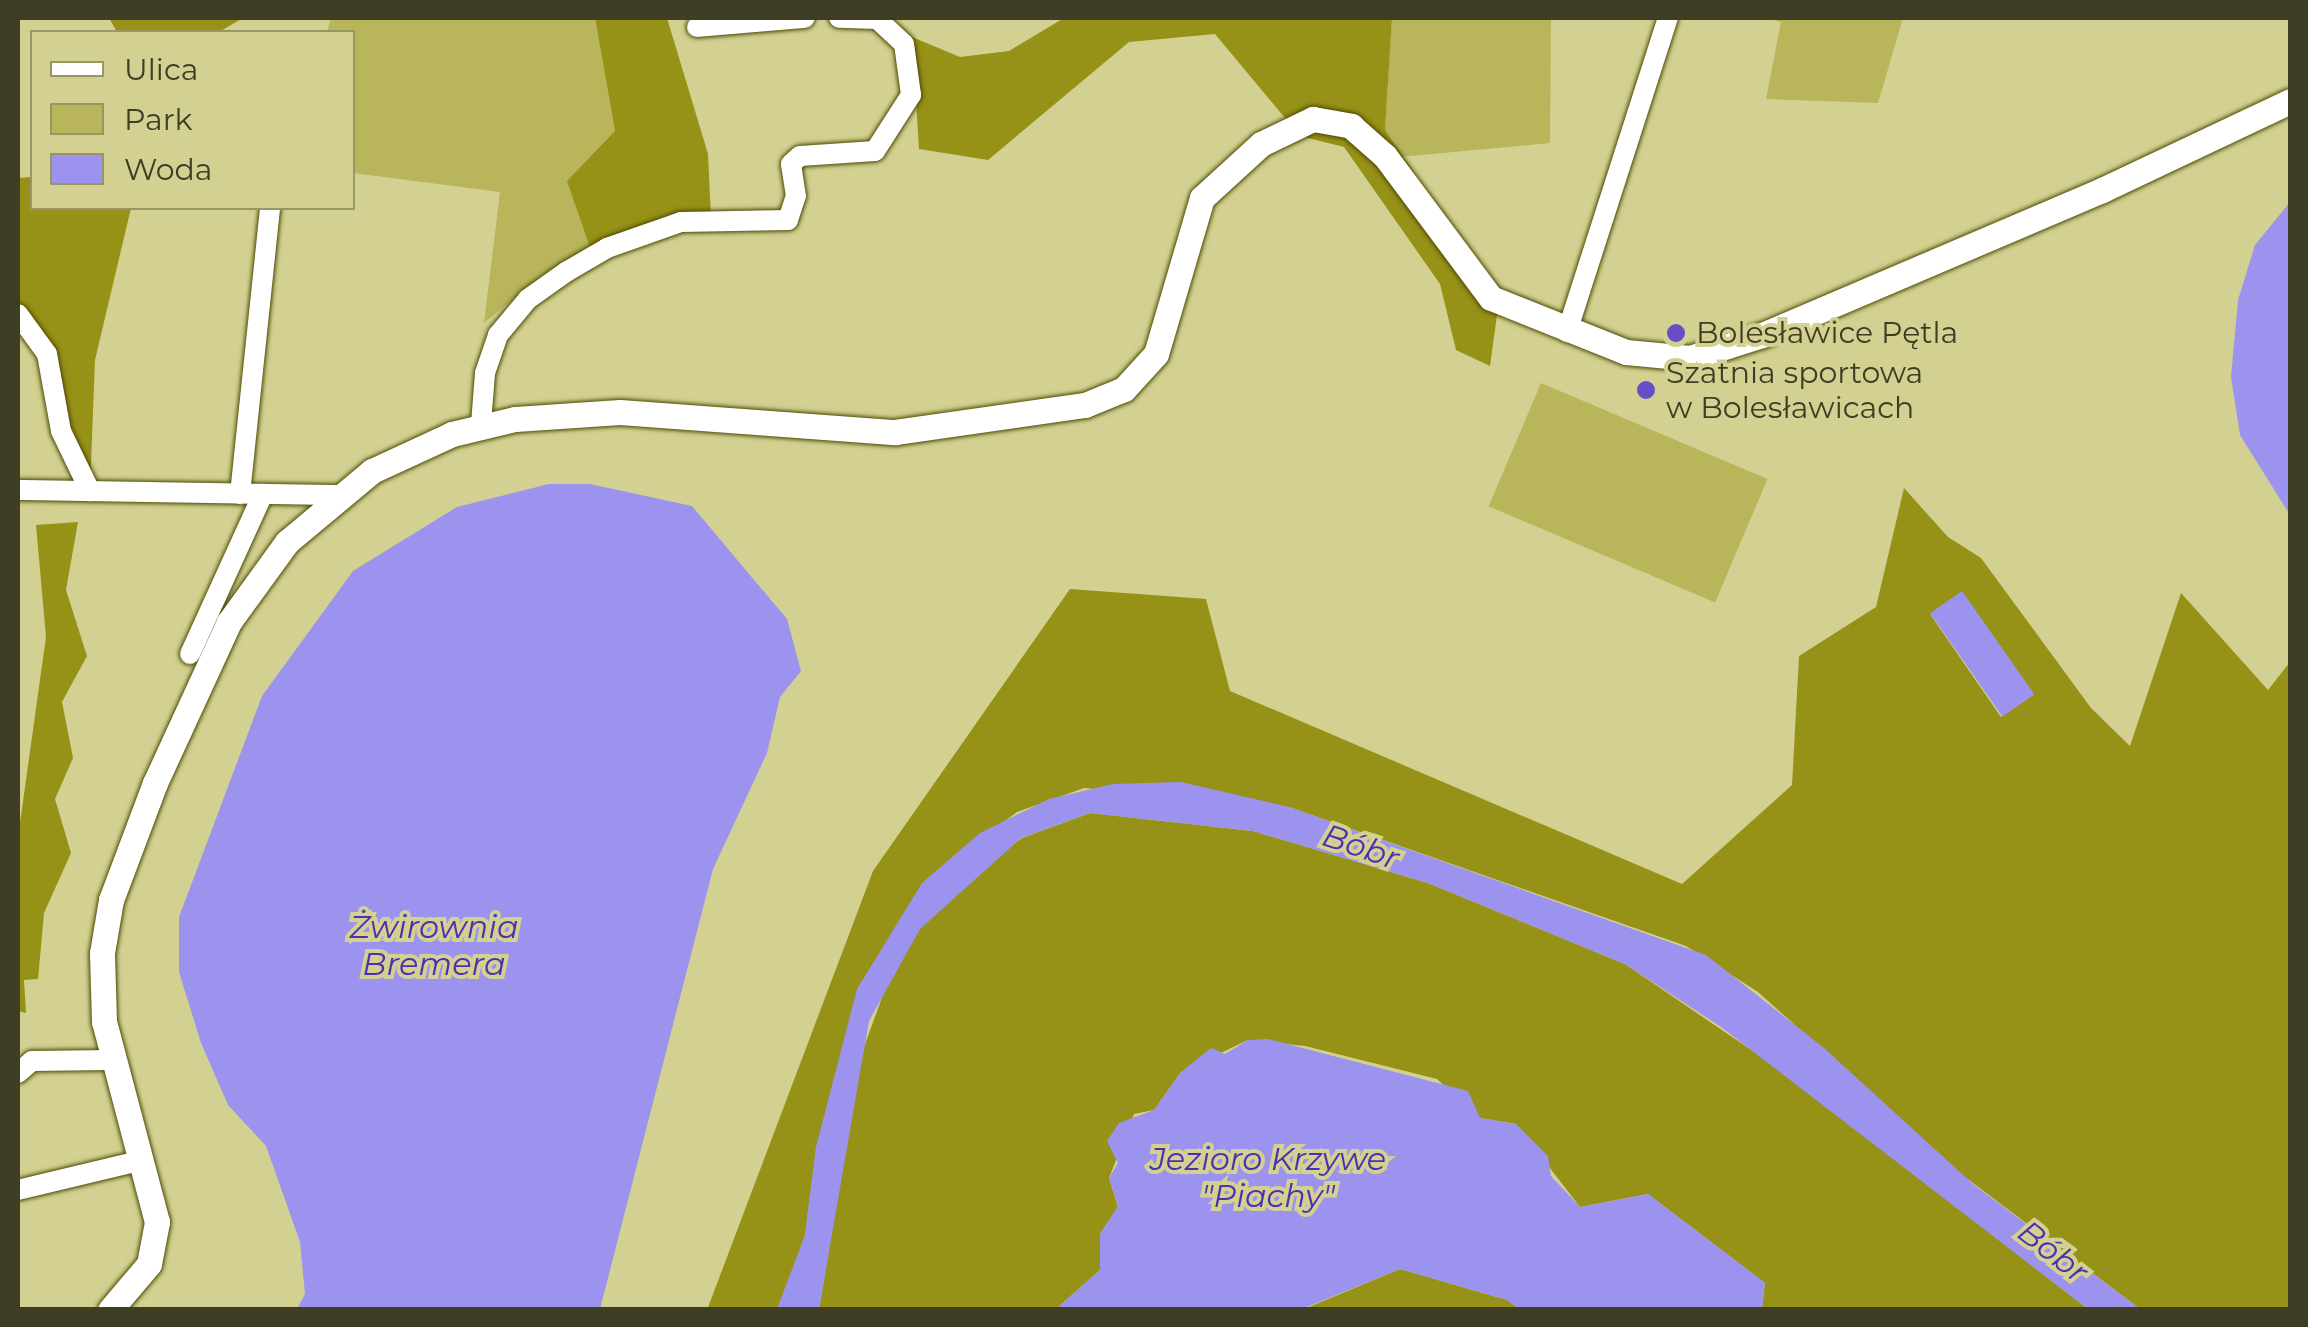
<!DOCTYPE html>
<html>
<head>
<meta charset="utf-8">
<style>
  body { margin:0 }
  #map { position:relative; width:2308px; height:1327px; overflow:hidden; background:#d3d191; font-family:Montserrat,sans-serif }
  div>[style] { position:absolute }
  .green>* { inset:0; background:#b8b55b; transform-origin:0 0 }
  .forest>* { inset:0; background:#969117 }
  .water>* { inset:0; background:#9c93ee; transform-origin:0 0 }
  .roads { filter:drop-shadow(0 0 2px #4d4a03) drop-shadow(0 0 2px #4d4a03) }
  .minor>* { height:20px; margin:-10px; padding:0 10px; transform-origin:10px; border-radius:10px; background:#fff }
  .tertiary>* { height:25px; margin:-12.5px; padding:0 12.5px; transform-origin:12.5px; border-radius:12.5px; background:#fff }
  .dots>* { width:28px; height:28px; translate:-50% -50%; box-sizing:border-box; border:5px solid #d3d191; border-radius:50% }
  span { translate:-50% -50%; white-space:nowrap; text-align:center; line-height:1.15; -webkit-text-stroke:8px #d3d191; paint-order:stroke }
  .poi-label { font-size:30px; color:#3f3e24 }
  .left { translate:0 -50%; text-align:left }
  .water-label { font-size:32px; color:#512fb3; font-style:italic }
  .frame { position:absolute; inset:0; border:20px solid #3f3e24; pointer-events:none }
  .legend { position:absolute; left:30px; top:30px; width:325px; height:180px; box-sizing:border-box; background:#d3d191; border:2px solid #989665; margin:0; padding:12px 18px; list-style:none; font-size:30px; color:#3f3e24 }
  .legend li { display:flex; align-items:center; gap:20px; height:50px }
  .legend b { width:50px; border:2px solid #989665 }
</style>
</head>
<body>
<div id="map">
  <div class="green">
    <i style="clip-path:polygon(331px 18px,595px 18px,615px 131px,593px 256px,519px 294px,484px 323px,500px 192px,353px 173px,352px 32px,327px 32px)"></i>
    <i style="clip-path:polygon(1392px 18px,1551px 18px,1550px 143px,1400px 157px,1385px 130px)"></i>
    <i style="clip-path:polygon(1767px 18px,1903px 18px,1878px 103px,1766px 99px,1781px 22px)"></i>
    <i style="left:1541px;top:383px;width:246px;height:134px;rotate:23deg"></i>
  </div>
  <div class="forest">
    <i style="clip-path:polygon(109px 18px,243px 18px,219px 32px,117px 32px)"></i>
    <i style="clip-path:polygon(595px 18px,667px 18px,708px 154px,711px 218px,593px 256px,567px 181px,615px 131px)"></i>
    <i style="clip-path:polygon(1064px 18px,1392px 18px,1385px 130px,1499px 300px,1490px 366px,1456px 350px,1440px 284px,1344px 147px,1300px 136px,1215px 34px,1129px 42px,988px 160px,919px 149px,912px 37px,960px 57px,1009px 51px)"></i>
    <i style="clip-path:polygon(32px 177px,32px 208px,131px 208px,95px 360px,90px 491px,47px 354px,18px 314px,18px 178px)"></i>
    <i style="clip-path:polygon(evenodd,1904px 488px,1948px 537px,1981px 558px,2091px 708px,2130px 746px,2181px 593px,2268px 690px,2290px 662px,2290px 1309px,2140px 1309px,1961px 1174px,1758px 992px,1686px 946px,1289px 807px,1084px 788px,1017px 812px,924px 883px,858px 988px,816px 1150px,805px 1236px,778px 1309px,707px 1310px,873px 871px,1070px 589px,1206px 599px,1230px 691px,1682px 884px,1792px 785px,1799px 656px,1876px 607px,1904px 488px,1930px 614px,2033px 695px,2001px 717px,1930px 614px)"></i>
    <i style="clip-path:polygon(78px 522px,66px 590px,87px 656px,62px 702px,73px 758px,55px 799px,71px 853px,44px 913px,38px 979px,24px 980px,26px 1013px,18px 1011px,18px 837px,46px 637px,36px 525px)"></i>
    <i style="clip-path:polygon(1090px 813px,1253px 831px,1428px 883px,1625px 964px,1763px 1058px,2088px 1309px,1762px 1309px,1765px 1283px,1648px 1194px,1580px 1207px,1516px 1124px,1480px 1118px,1437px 1079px,1305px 1046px,1248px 1040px,1181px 1072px,1154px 1110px,1134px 1114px,1109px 1178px,1118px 1207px,1100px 1234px,1100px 1270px,1056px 1309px,819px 1310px,860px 1058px,888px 981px,919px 928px,997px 856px,1022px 838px)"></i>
    <i style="clip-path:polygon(1400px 1269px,1507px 1300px,1519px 1309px,1302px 1310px)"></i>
  </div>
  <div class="water">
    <i style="clip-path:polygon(2290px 202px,2290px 515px,2240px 435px,2231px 377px,2238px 300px,2255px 245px)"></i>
    <i style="clip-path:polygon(549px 484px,590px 484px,692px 506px,787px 619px,801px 671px,780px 697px,767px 753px,713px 869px,600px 1309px,297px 1309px,305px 1294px,300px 1242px,266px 1146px,228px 1105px,201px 1043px,179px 972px,179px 917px,262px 696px,353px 571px,457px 507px)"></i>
    <i style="left:1962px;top:591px;width:126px;height:39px;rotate:55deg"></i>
    <i style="clip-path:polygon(1181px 782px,1289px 807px,1706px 955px,1824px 1048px,1973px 1184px,2140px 1309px,2088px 1309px,1721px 1027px,1625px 964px,1428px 883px,1253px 831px,1090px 813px,1021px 838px,920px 929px,869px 1021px,819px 1309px,777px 1309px,805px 1235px,816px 1147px,857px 989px,922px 883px,980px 833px,1049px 799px,1113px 784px)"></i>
    <i style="clip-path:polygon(1268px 1039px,1468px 1091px,1480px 1118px,1516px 1124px,1548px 1156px,1551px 1176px,1580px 1207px,1648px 1194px,1765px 1283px,1762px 1309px,1519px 1309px,1507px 1300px,1400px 1269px,1302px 1309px,1056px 1309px,1100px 1270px,1100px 1234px,1118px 1206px,1109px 1178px,1118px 1163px,1107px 1141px,1119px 1123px,1154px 1110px,1181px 1072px,1211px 1048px,1225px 1054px,1248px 1040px)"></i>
  </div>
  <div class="roads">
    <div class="minor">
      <i style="left:697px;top:27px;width:108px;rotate:-4.8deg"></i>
      <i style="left:18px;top:314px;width:49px;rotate:54.1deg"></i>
      <i style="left:47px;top:354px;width:78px;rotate:79.7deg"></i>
      <i style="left:61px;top:431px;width:67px;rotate:64.2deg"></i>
      <i style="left:1567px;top:332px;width:330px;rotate:-72.2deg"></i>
      <i style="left:481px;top:424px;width:51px;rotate:-85.5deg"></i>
      <i style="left:485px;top:373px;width:40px;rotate:-71.1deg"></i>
      <i style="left:498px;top:335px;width:47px;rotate:-50.2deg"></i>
      <i style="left:528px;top:299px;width:47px;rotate:-35.4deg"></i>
      <i style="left:566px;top:272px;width:48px;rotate:-30.3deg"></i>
      <i style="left:607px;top:248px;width:78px;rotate:-19.4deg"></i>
      <i style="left:681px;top:222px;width:107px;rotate:-1.1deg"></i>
      <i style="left:788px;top:220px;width:25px;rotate:-72deg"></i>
      <i style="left:796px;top:196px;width:32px;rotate:-99deg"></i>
      <i style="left:791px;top:164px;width:12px;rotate:-42deg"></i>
      <i style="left:800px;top:156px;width:75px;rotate:-3.8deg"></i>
      <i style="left:875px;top:151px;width:67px;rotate:-57.3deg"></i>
      <i style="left:911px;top:95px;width:51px;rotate:-97.8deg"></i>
      <i style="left:904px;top:44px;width:37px;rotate:-137deg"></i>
      <i style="left:877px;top:19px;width:38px;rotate:-178deg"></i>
      <i style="left:18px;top:490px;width:320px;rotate:0.9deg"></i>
      <i style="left:240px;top:494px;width:288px;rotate:-84deg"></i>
      <i style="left:190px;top:654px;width:176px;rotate:-65.5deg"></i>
      <i style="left:18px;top:1073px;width:18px;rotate:-41deg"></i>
      <i style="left:32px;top:1061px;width:78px;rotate:-0.7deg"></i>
      <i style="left:18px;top:1190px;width:124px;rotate:-13.5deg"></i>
    </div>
    <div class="tertiary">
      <i style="left:110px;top:1310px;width:60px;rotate:-49.7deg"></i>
      <i style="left:149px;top:1264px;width:43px;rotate:-79.2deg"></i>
      <i style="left:157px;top:1222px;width:207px;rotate:-104.8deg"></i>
      <i style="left:104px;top:1022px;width:69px;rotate:-91.7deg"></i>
      <i style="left:102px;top:953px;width:54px;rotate:-80.4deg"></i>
      <i style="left:111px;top:900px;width:125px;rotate:-69.4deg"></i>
      <i style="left:155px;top:783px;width:177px;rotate:-65.3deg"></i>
      <i style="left:229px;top:622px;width:99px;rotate:-54.1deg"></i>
      <i style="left:287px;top:542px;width:111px;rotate:-39.9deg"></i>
      <i style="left:372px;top:471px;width:88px;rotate:-24.8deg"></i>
      <i style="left:452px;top:434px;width:65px;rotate:-13.4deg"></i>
      <i style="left:515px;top:419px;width:105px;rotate:-3.8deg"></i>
      <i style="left:620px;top:412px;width:276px;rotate:4.2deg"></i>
      <i style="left:895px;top:432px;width:192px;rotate:-8.1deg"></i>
      <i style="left:1085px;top:405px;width:42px;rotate:-22.3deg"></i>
      <i style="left:1124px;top:389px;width:47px;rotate:-47.6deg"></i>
      <i style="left:1156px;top:354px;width:163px;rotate:-73.6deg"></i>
      <i style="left:1202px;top:198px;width:80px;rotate:-42.5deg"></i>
      <i style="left:1261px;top:144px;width:58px;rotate:-25.7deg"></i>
      <i style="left:1313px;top:119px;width:39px;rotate:10deg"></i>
      <i style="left:1351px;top:126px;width:45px;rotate:41.4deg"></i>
      <i style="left:1385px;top:156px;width:177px;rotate:53.3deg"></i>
      <i style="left:1491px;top:298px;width:145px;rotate:21.8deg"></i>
      <i style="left:1626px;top:352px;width:64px;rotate:5.4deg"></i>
      <i style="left:1690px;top:358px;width:76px;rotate:-17.7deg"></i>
      <i style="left:1762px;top:335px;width:370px;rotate:-23.1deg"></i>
      <i style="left:2102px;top:190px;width:208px;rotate:-25.3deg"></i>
    </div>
  </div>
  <div class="dots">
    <i style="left:1676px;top:333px;background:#654ec8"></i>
    <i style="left:1646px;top:390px;background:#654ec8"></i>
  </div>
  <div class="poi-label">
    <span class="left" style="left:1696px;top:333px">Bolesławice Pętla</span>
    <span class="left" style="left:1666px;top:390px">Szatnia sportowa<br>w Bolesławicach</span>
  </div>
  <div class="water-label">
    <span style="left:1361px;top:847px;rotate:19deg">Bóbr</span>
    <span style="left:434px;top:946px">Żwirownia<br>Bremera</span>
    <span style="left:1268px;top:1178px">Jezioro Krzywe<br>"Piachy"</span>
    <span style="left:2053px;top:1252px;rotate:38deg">Bóbr</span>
  </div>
  <div class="frame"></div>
  <ul class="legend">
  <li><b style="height:12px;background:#fff"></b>Ulica</li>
  <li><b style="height:28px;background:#b8b55b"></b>Park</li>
  <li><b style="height:28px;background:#9c93ee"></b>Woda</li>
  </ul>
</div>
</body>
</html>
